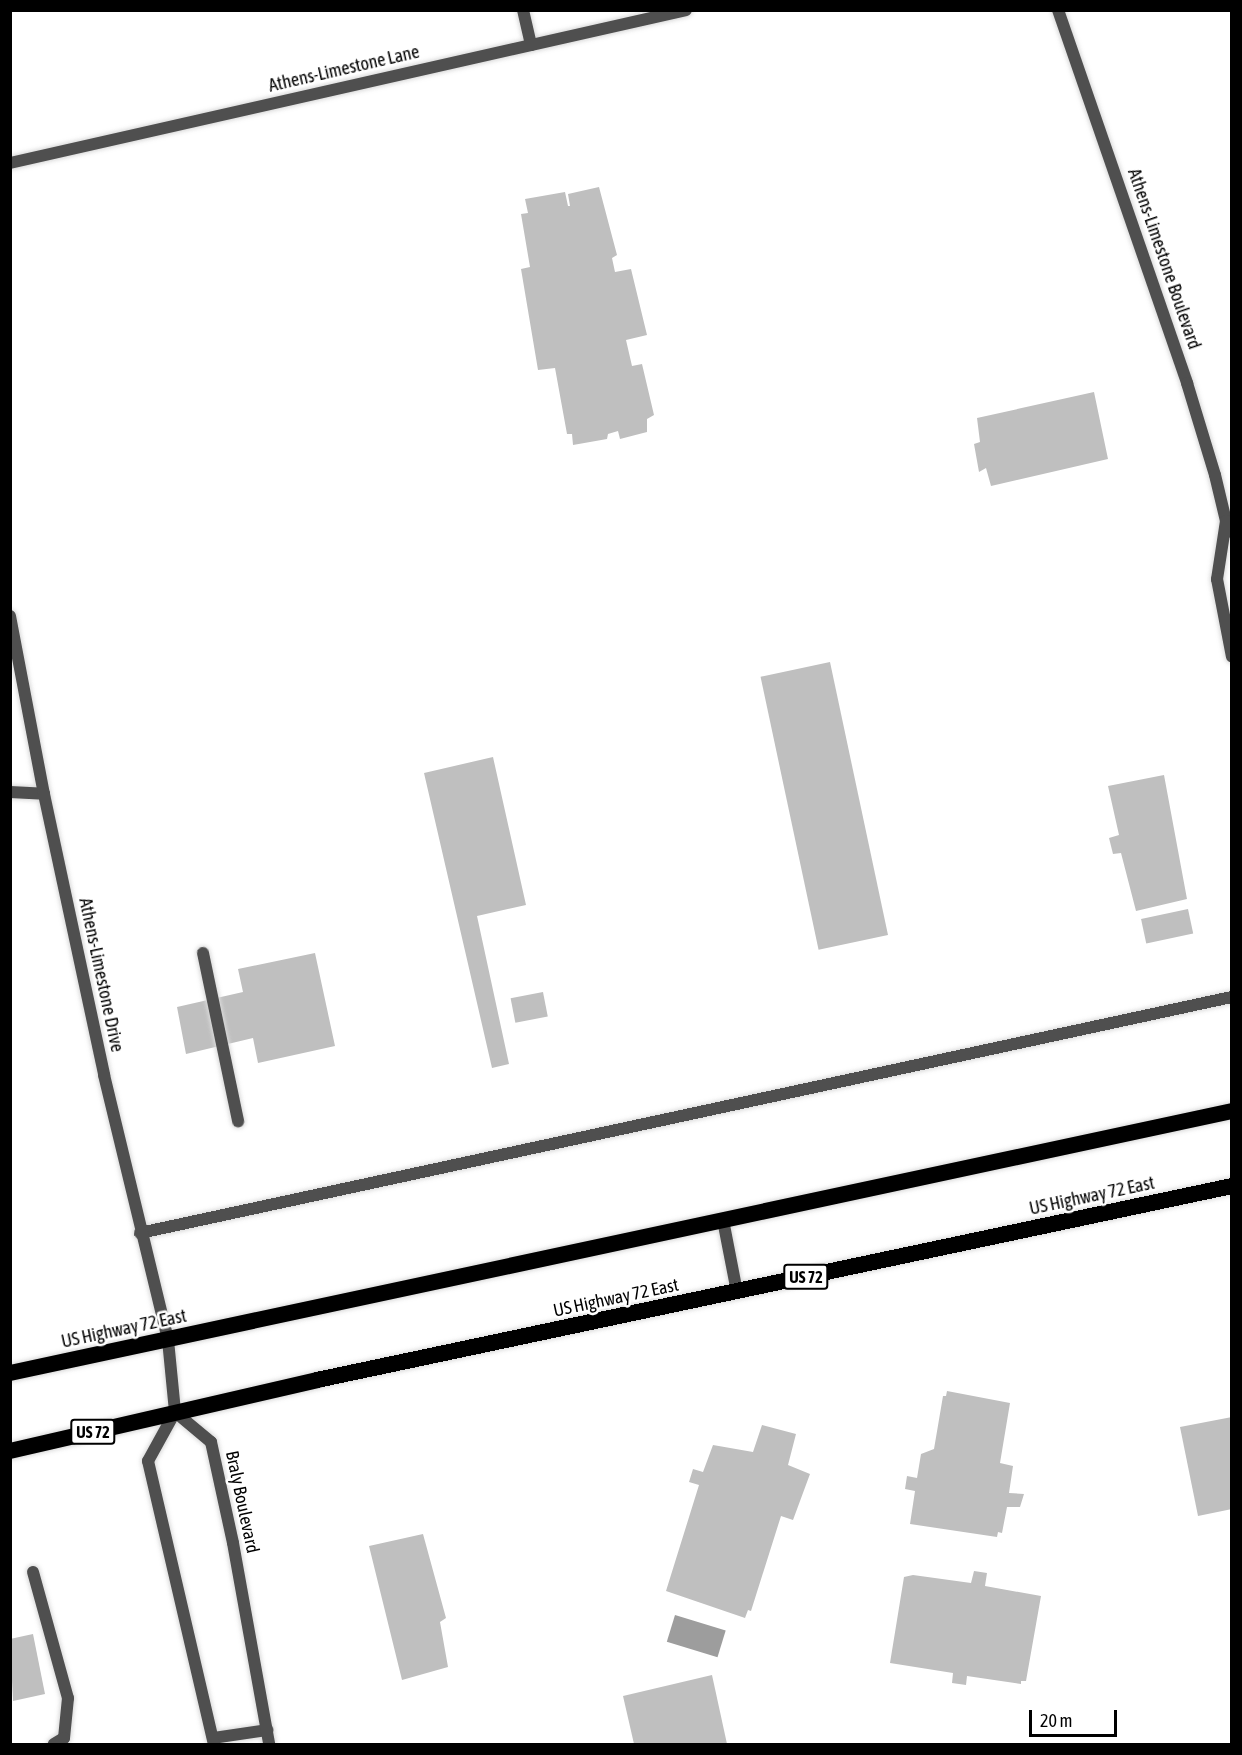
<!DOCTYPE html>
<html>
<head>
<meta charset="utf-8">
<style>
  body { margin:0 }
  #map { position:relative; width:1242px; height:1755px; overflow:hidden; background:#fff; font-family:"Asap Condensed",sans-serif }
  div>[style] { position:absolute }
  .water>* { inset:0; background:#9d9d9d; transform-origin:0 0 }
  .building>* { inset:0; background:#bfbfbf; transform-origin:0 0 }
  .roads { filter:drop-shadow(0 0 2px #dbdbdb) drop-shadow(0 0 2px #dbdbdb) }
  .service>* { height:12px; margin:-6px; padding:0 6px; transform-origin:6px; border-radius:6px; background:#4f4f4f }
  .minor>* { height:12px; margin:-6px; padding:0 6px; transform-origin:6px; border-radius:6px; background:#4f4f4f }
  .trunk>* { height:16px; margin:-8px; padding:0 8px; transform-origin:8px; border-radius:8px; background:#000 }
  span { translate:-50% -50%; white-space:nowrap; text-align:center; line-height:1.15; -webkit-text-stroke:5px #fff; paint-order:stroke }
  .shield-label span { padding:2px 4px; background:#fff; border:2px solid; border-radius:4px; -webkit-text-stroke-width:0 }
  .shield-label { font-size:16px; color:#000; font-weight:700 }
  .street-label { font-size:18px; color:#000 }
  .frame { position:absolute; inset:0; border:12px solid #000; pointer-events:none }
  .scale { position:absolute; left:1029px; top:1710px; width:88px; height:27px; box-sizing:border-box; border:3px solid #000; border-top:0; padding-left:8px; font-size:18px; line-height:21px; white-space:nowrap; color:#000; -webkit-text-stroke:4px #fff; paint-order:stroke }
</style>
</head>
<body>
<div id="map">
  <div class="water">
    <i style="left:675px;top:1615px;width:53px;height:28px;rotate:17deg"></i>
  </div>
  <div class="building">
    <i style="clip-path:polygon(599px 187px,617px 255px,612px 258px,615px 272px,631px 269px,647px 335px,626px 340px,632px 366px,642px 364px,654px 415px,647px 419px,647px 432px,620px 439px,618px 431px,608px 434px,607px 439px,573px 445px,572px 434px,567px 434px,555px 368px,538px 370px,521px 269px,530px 267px,521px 214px,528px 213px,525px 199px,565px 192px,568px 206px,570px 206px,568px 194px)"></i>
    <i style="clip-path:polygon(1094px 392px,1108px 459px,991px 486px,986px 468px,979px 472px,974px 444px,980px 442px,977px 418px)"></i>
    <i style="left:830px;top:662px;width:279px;height:71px;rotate:78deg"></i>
    <i style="clip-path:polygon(493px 757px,526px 905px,477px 916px,509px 1064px,492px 1068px,424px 773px)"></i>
    <i style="clip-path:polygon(1164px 775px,1187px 899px,1136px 911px,1121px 853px,1113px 854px,1109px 838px,1119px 835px,1108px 786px)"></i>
    <i style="left:1188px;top:909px;width:25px;height:48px;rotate:78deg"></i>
    <i style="clip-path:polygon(315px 953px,335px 1046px,258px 1063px,253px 1038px,186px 1054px,177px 1007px,243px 992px,238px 969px)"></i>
    <i style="left:543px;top:992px;width:25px;height:33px;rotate:79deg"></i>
    <i style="clip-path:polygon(947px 1391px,1010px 1403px,1000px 1463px,1013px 1466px,1009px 1493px,1024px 1494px,1020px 1507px,1007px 1507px,1002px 1533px,998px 1532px,997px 1537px,910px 1524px,915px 1491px,905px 1489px,907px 1476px,917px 1478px,921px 1454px,934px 1449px,943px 1396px,946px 1396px)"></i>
    <i style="clip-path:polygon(1232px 1417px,1232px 1509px,1198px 1516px,1180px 1427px)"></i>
    <i style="clip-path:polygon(762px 1425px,796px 1434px,788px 1465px,810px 1474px,793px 1520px,781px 1516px,751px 1611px,748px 1610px,745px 1618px,666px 1591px,699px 1485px,689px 1482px,693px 1469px,703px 1472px,713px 1445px,753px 1452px)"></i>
    <i style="clip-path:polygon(423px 1534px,446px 1618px,440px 1622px,448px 1667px,402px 1680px,369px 1546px)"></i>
    <i style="clip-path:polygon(974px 1571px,987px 1573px,985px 1586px,1041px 1596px,1026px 1681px,1021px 1681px,1021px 1684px,967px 1676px,966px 1685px,952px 1683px,953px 1673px,890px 1663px,904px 1577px,913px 1575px,971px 1583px)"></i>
    <i style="clip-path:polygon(33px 1634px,45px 1694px,13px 1701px,10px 1639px)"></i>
    <i style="clip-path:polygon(712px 1675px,727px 1744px,634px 1744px,623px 1696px)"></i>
  </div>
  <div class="roads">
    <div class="service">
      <i style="left:10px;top:792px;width:34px;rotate:3deg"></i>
      <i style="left:203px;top:953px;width:172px;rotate:78.2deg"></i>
      <i style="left:140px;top:1233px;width:1117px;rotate:-12.2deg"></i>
      <i style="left:33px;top:1572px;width:131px;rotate:74.5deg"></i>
      <i style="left:68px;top:1698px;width:40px;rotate:95.7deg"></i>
      <i style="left:64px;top:1738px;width:12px;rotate:149deg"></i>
      <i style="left:213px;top:1738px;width:55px;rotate:-8.4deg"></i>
    </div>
    <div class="minor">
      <i style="left:523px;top:10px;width:36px;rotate:77deg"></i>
      <i style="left:1058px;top:10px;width:395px;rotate:70.9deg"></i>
      <i style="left:1187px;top:383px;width:96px;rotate:73.1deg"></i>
      <i style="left:1215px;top:475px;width:47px;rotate:76.6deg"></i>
      <i style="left:1226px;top:521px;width:13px;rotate:61deg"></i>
      <i style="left:10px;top:163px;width:693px;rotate:-12.75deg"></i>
      <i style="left:1226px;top:521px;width:59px;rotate:98.8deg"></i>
      <i style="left:1217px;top:579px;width:79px;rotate:79.1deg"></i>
      <i style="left:10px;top:616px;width:181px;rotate:79.2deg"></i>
      <i style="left:44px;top:794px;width:287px;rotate:77.9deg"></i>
      <i style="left:104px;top:1075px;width:273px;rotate:76.4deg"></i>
      <i style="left:168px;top:1340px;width:72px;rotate:84.4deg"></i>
      <i style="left:723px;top:1220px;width:73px;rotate:79deg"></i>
      <i style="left:175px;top:1412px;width:47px;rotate:39.8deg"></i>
      <i style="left:211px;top:1442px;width:103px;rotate:77.7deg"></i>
      <i style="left:233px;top:1543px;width:204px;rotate:79.8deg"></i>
      <i style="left:175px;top:1412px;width:56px;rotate:118.9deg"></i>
      <i style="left:148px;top:1461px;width:291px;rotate:76.9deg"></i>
    </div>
    <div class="trunk">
      <i style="left:10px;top:1373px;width:1250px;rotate:-12.1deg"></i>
      <i style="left:10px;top:1451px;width:315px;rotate:-13deg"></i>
      <i style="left:317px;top:1380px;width:935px;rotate:-11.97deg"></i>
    </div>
  </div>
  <div class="shield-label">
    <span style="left:806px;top:1277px">US 72</span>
    <span style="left:93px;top:1432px">US 72</span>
  </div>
  <div class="street-label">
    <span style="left:344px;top:69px;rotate:-13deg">Athens-Limestone Lane</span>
    <span style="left:1164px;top:259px;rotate:71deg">Athens-Limestone Boulevard</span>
    <span style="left:101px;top:975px;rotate:78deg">Athens-Limestone Drive</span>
    <span style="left:1092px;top:1196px;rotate:-12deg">US Highway 72 East</span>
    <span style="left:616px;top:1298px;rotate:-12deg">US Highway 72 East</span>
    <span style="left:124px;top:1329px;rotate:-12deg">US Highway 72 East</span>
    <span style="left:242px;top:1502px;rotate:78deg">Braly Boulevard</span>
  </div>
  <div class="frame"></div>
  <div class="scale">20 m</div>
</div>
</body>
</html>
